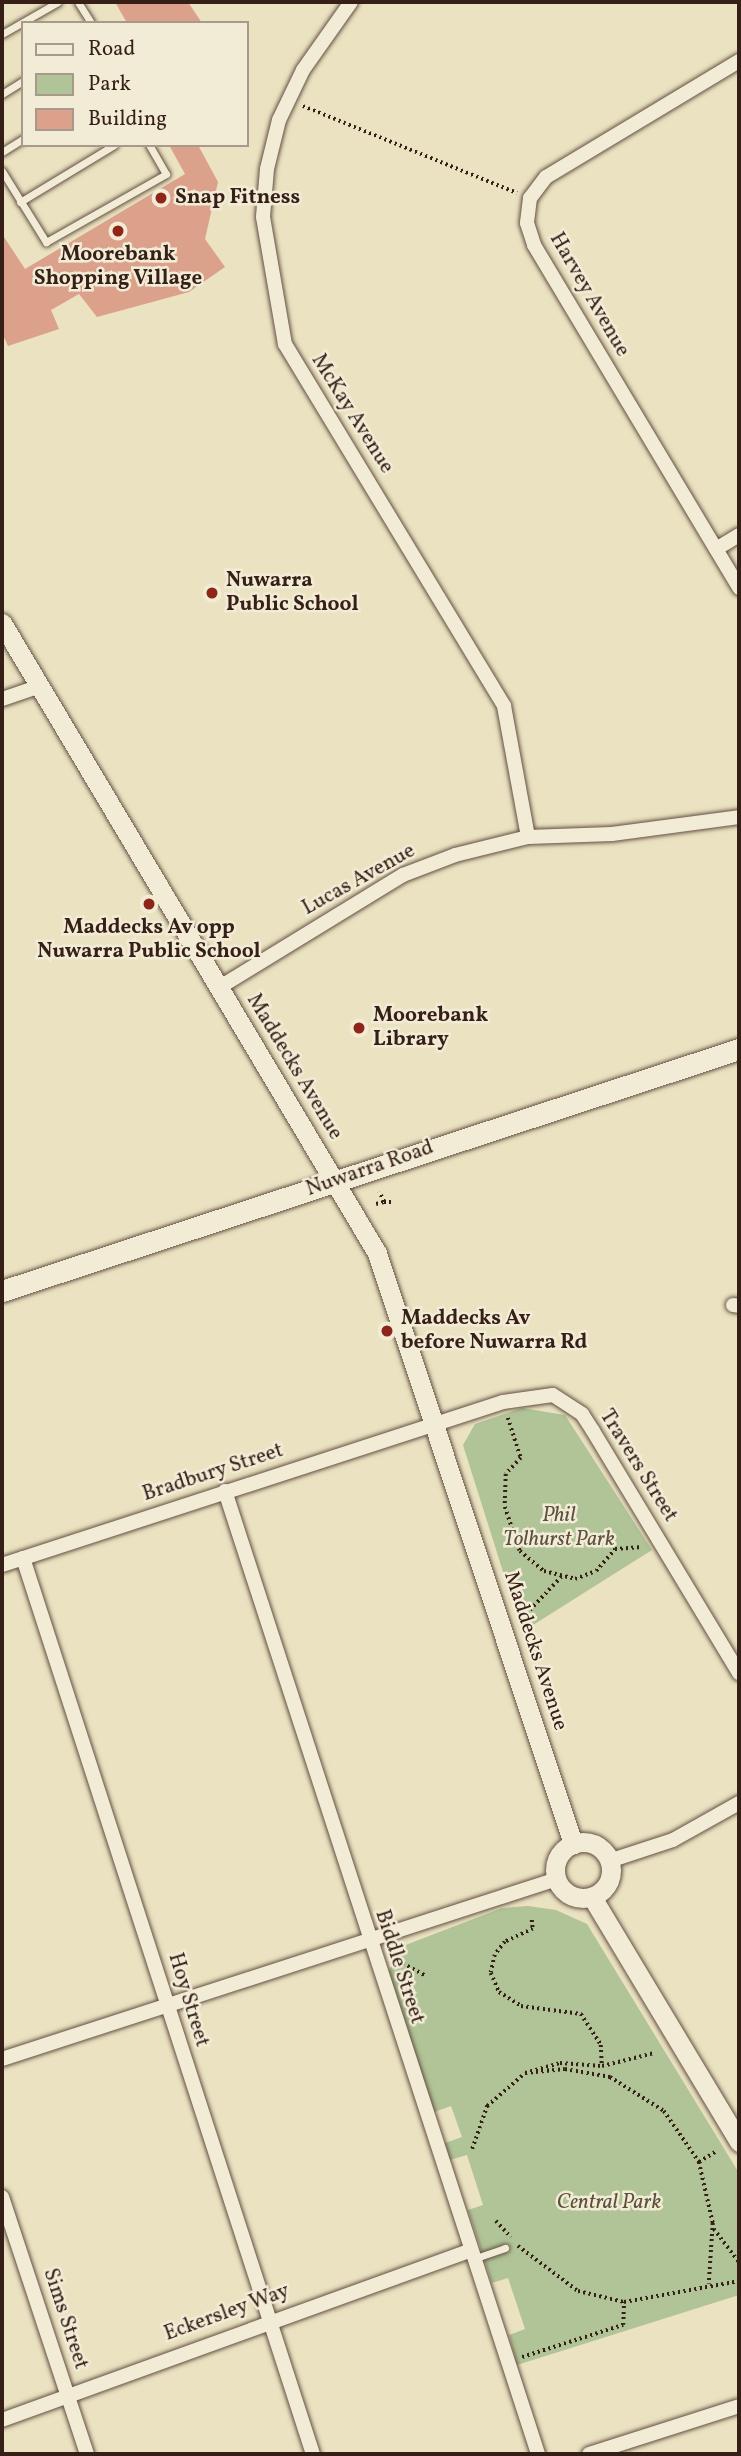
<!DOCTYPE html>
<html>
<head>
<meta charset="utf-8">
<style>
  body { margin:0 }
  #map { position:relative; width:741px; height:2456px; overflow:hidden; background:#ebe2c1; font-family:Vollkorn,serif }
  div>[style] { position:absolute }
  .green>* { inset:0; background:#b1c497 }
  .building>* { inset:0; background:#dba18b }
  .path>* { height:3.5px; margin-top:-1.75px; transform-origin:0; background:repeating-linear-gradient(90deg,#361f17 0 2px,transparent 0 5.5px) }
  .roads { filter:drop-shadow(0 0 2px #635042) drop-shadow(0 0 2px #635042) }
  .service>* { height:7px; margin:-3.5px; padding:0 3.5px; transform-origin:3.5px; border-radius:3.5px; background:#f2ecd7 }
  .minor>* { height:14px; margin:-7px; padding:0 7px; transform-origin:7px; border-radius:7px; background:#f2ecd7 }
  .tertiary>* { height:19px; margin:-9.5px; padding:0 9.5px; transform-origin:9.5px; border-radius:9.5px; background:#f2ecd7 }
  .tertiary>.ring { margin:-9.5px; padding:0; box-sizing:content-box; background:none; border:19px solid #f2ecd7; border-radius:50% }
  .secondary>* { height:21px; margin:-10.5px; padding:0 10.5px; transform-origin:10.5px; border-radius:10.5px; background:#f2ecd7 }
  .dots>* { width:19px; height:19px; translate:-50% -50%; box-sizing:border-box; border:4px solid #f2ecd7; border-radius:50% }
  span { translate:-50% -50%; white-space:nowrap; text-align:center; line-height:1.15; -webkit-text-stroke:5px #f2ecd7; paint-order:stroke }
  .poi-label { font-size:21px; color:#361f17; font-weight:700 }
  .left { translate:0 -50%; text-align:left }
  .street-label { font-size:21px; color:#361f17 }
  .park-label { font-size:21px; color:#5b513d; font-style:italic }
  .frame { position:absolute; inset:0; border:4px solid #361f17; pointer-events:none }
  .legend { position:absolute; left:21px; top:21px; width:228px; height:126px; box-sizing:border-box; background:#f2ecd7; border:2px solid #a79a8a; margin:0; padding:9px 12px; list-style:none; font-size:21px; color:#361f17 }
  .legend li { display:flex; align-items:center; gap:14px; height:35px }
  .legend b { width:35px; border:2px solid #a79a8a }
</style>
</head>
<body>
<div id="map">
  <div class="green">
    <i style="clip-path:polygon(522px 1408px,565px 1415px,652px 1550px,522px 1632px,463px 1445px,475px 1424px)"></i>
    <i style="clip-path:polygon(528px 1906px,556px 1910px,587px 1924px,739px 2173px,739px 2295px,517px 2365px,509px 2335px,525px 2329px,508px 2278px,492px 2283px,468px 2210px,483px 2205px,467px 2155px,450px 2160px,445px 2143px,462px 2137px,451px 2106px,434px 2112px,388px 1972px,403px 1946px,502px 1908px)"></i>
  </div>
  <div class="building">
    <i style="clip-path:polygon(115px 2px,188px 2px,202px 23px,127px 23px)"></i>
    <i style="clip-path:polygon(169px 145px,198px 145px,218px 182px,205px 239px,225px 267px,189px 292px,97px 317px,79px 294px,51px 310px,59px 329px,8px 346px,2px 333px,2px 234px,25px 269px,185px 174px)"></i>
  </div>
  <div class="path">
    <i style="left:303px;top:106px;width:231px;rotate:22.1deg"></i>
    <i style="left:384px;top:1202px;width:8px"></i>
    <i style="left:376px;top:1204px;width:8px;rotate:-14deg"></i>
    <i style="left:384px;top:1202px;width:11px;rotate:-117deg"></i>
    <i style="left:508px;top:1418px;width:42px;rotate:72deg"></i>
    <i style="left:521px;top:1458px;width:22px;rotate:133deg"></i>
    <i style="left:506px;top:1474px;width:33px;rotate:92deg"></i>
    <i style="left:505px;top:1507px;width:46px;rotate:71.2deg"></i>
    <i style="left:520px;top:1551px;width:31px;rotate:40deg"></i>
    <i style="left:544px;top:1571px;width:32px;rotate:14deg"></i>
    <i style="left:575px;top:1579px;width:22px;rotate:-21deg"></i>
    <i style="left:596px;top:1571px;width:29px;rotate:-49deg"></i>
    <i style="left:615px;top:1549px;width:27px;rotate:-4deg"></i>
    <i style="left:526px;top:1614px;width:51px;rotate:-46.6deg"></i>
    <i style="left:532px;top:1920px;width:9px;rotate:84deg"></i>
    <i style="left:533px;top:1929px;width:31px;rotate:155deg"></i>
    <i style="left:505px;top:1942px;width:16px;rotate:128deg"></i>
    <i style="left:495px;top:1955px;width:18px;rotate:103deg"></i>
    <i style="left:491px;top:1973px;width:21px;rotate:67deg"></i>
    <i style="left:499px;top:1992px;width:26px;rotate:32deg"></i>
    <i style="left:521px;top:2006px;width:61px;rotate:7.6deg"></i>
    <i style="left:581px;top:2014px;width:37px;rotate:57deg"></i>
    <i style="left:601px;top:2045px;width:21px;rotate:87deg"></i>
    <i style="left:602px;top:2066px;width:54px;rotate:-14deg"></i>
    <i style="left:398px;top:1961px;width:30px;rotate:28deg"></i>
    <i style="left:525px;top:2073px;width:40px;rotate:-5.7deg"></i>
    <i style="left:565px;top:2069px;width:46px;rotate:10.1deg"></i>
    <i style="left:610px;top:2077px;width:64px;rotate:32.2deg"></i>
    <i style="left:664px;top:2111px;width:62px;rotate:55.5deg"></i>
    <i style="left:699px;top:2162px;width:19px;rotate:-32deg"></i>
    <i style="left:472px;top:2149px;width:46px;rotate:-70.8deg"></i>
    <i style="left:487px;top:2106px;width:50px;rotate:-41deg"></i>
    <i style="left:525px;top:2073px;width:36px;rotate:-16deg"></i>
    <i style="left:560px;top:2063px;width:42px;rotate:4.1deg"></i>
    <i style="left:699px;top:2162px;width:63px;rotate:77.1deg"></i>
    <i style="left:713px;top:2223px;width:61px;rotate:93.8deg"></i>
    <i style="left:496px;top:2221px;width:22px;rotate:47deg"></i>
    <i style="left:714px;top:2229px;width:41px;rotate:52.9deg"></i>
    <i style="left:518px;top:2246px;width:75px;rotate:36.9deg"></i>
    <i style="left:578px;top:2291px;width:47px;rotate:13.4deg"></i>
    <i style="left:522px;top:2357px;width:106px;rotate:-17.6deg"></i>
    <i style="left:623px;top:2325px;width:23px;rotate:-88deg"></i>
    <i style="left:624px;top:2302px;width:117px;rotate:-10.3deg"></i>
  </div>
  <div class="roads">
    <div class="service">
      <i style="left:78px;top:2px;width:25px;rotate:58deg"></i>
      <i style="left:2px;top:34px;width:64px;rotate:-29.7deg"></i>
      <i style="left:2px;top:94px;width:25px;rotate:-32deg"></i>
      <i style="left:2px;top:152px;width:25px;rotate:-32deg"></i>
      <i style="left:2px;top:171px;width:84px;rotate:58.2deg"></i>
      <i style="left:46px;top:242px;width:138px;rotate:-29.5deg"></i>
      <i style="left:166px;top:174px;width:34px;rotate:-120deg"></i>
      <i style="left:20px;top:202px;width:110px;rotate:-31.2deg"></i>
      <i style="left:473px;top:2259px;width:34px;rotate:-19deg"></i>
    </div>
    <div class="minor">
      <i style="left:351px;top:2px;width:83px;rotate:125.2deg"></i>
      <i style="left:303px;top:70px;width:55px;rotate:115.6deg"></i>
      <i style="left:279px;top:120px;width:50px;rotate:103.8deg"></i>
      <i style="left:267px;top:169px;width:48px;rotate:94.8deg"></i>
      <i style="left:263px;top:217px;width:129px;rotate:80.2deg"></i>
      <i style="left:285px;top:344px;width:423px;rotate:58.8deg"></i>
      <i style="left:504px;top:706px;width:133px;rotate:79.6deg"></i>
      <i style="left:739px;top:61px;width:225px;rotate:149deg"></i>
      <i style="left:546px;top:177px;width:26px;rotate:127deg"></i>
      <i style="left:530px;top:198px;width:25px;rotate:97deg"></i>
      <i style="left:527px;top:223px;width:23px;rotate:72deg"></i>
      <i style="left:534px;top:245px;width:400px;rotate:59.1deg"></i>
      <i style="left:716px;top:549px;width:27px;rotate:-31deg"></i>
      <i style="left:2px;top:699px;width:40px;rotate:-18.9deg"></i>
      <i style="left:220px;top:987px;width:215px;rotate:-31.5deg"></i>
      <i style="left:403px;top:875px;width:56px;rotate:-21deg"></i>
      <i style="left:455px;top:855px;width:75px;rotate:-13.9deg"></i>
      <i style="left:528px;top:837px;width:84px;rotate:-2deg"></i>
      <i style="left:612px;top:834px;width:128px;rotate:-7.6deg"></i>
      <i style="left:733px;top:1305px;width:6px;rotate:9deg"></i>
      <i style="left:225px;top:1491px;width:1013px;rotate:71.99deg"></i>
      <i style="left:23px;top:1558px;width:942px;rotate:72.07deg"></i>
      <i style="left:2px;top:1565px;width:527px;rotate:-18.02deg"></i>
      <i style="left:503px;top:1402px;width:50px;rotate:-8deg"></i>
      <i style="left:553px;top:1395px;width:35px;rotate:33deg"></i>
      <i style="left:582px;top:1414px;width:20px;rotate:57deg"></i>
      <i style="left:593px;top:1431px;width:283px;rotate:58.9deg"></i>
      <i style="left:609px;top:1861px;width:67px;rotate:-18.2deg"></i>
      <i style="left:673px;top:1840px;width:76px;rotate:-29.3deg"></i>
      <i style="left:2px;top:2059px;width:583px;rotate:-17.97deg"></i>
      <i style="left:2px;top:2197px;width:271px;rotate:71.7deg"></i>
      <i style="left:2px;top:2420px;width:497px;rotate:-19.9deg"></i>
      <i style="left:589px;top:2454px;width:157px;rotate:-17.7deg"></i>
    </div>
    <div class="tertiary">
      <i style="left:2px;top:623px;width:733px;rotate:59.24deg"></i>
      <i style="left:377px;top:1253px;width:623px;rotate:71.65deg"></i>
      <i class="ring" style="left:555px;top:1842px;width:37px;height:37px"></i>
      <i style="left:592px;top:1897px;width:286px;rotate:59deg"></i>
    </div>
    <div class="secondary">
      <i style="left:2px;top:1291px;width:776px;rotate:-18.18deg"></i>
    </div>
  </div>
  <div class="dots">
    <i style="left:161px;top:198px;background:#8f2418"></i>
    <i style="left:118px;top:231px;background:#8f2418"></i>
    <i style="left:212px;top:593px;background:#8f2418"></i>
    <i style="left:149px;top:904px;background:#8f2418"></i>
    <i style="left:359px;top:1028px;background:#8f2418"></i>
    <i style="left:387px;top:1331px;background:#8f2418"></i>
  </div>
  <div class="poi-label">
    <span class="left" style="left:175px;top:198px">Snap Fitness</span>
    <span style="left:118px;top:267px">Moorebank<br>Shopping Village</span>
    <span class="left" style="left:226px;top:593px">Nuwarra<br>Public School</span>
    <span style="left:149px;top:940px">Maddecks Av opp<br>Nuwarra Public School</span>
    <span class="left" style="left:373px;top:1028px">Moorebank<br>Library</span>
    <span class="left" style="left:401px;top:1331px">Maddecks Av<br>before Nuwarra Rd</span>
  </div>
  <div class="street-label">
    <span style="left:589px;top:295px;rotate:60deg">Harvey Avenue</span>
    <span style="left:352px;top:414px;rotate:58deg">McKay Avenue</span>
    <span style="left:359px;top:880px;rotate:-29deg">Lucas Avenue</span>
    <span style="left:294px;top:1067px;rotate:59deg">Maddecks Avenue</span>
    <span style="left:370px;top:1169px;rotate:-19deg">Nuwarra Road</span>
    <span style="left:638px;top:1466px;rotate:58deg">Travers Street</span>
    <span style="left:213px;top:1473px;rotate:-18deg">Bradbury Street</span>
    <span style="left:535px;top:1651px;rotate:72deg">Maddecks Avenue</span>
    <span style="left:399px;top:1967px;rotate:72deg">Biddle Street</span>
    <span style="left:188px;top:2000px;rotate:73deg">Hoy Street</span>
    <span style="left:227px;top:2313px;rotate:-20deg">Eckersley Way</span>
    <span style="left:65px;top:2319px;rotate:72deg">Sims Street</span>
  </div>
  <div class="park-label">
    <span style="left:559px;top:1528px">Phil<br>Tolhurst Park</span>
    <span style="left:609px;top:2203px">Central Park</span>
  </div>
  <div class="frame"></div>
  <ul class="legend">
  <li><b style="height:9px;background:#f2ecd7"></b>Road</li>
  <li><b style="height:19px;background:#b1c497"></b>Park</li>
  <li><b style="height:19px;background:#dba18b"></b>Building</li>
  </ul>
</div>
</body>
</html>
